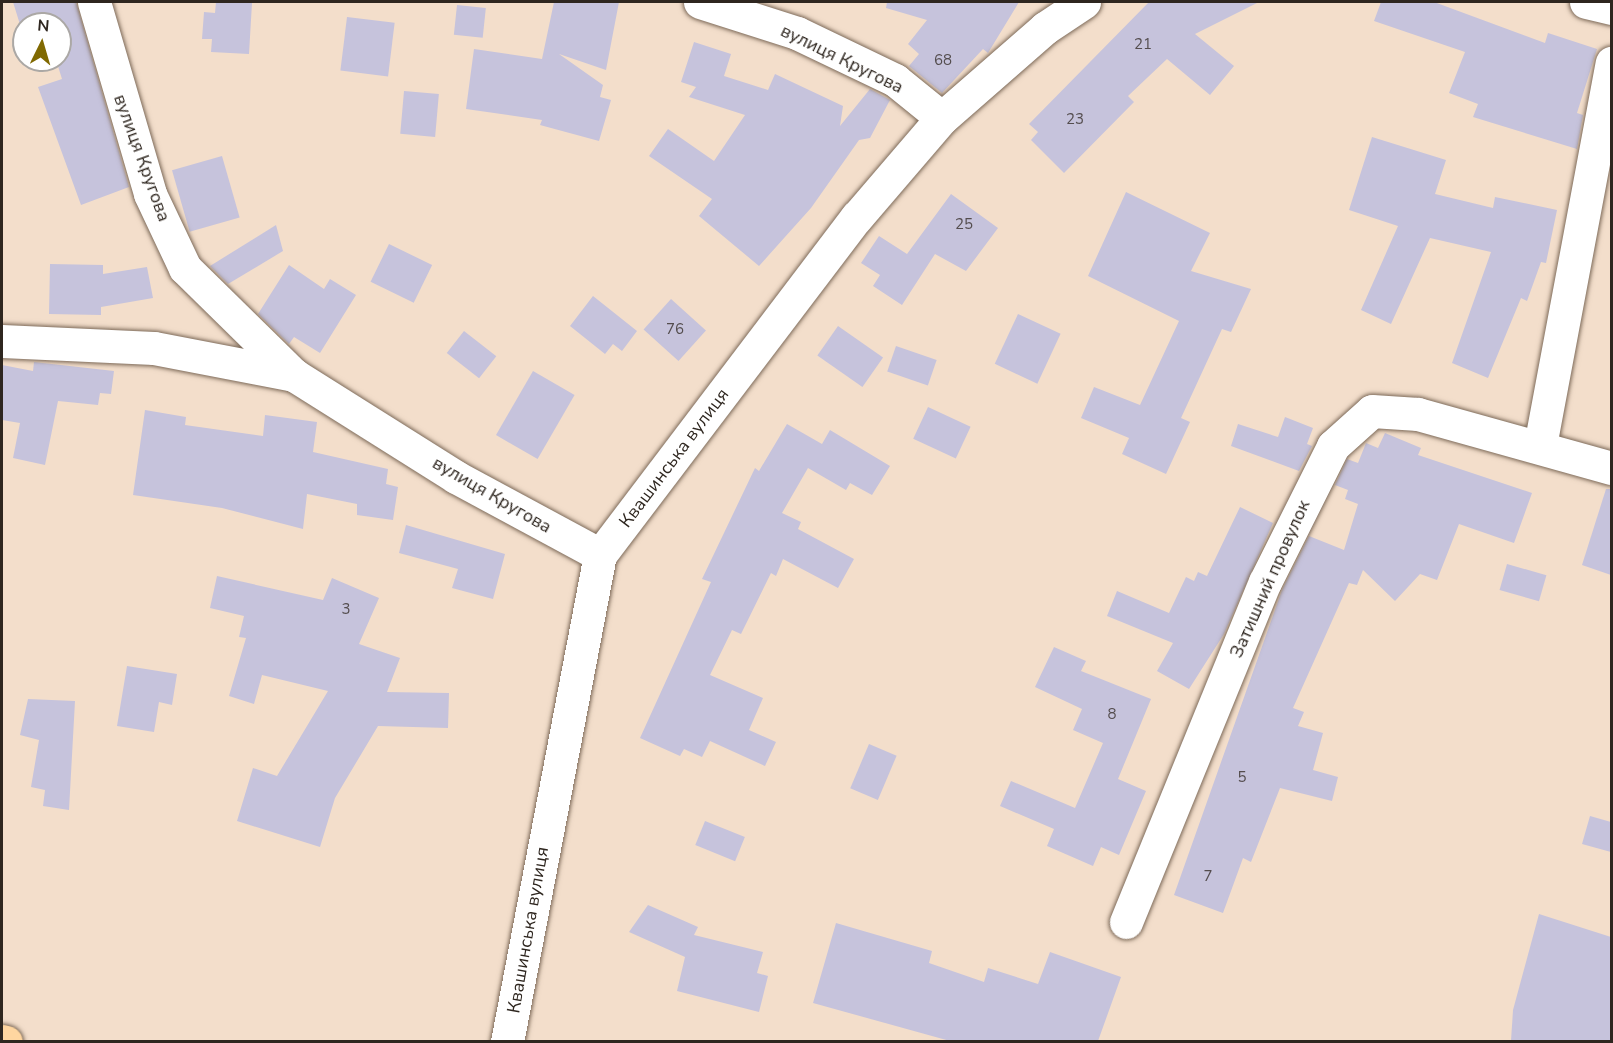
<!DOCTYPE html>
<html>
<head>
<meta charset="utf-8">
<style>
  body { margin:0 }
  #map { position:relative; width:1613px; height:1043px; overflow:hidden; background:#f3decb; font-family:"Nunito Sans",sans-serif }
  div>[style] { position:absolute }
  .building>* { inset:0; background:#c6c3dc; transform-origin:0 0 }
  .roads { filter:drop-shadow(0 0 2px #7d6a59) drop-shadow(0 0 2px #7d6a59) }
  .minor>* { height:33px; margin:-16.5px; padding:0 16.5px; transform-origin:16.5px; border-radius:16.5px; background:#fff }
  .major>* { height:33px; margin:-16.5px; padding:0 16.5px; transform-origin:16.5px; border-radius:16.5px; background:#ffd6a0 }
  span { translate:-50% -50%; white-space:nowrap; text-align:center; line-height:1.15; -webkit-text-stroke:4.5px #fff; paint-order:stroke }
  .number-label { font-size:15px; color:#544d4e }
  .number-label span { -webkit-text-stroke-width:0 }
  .street-label { font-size:18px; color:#2e261f }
  .frame { position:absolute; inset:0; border:3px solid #2e261f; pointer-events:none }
  .north { position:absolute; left:12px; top:12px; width:60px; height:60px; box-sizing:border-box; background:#fff; border:2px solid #aba8a5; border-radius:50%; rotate:5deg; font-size:16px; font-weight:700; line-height:24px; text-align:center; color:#2e261f }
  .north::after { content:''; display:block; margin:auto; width:21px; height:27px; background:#806901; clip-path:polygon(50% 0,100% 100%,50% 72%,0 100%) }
</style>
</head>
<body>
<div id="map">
  <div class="building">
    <i style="clip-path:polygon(13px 2px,76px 2px,129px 187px,81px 205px,38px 87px,62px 79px,56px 60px,60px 24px,24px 24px,22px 31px)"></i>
    <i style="clip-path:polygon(216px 2px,252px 3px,249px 54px,211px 52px,212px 39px,202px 39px,204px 12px,215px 13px)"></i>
    <i style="clip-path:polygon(554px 2px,619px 2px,606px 70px,559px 54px,603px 85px,600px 97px,611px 100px,599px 141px,540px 125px,542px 120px,466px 109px,474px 49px,542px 59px)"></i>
    <i style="clip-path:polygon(887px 2px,1019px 2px,988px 53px,983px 49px,942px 93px,909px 66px,919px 54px,908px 44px,927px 20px,886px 8px)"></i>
    <i style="clip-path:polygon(1149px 2px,1259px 2px,1195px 34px,1234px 66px,1210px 95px,1167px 59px,1128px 96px,1134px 102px,1064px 173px,1031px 140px,1038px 132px,1029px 124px)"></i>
    <i style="clip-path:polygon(1381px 2px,1434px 2px,1545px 43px,1548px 33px,1597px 49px,1577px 113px,1583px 115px,1577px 149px,1473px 117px,1478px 104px,1449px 93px,1465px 52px,1374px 21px)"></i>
    <i style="left:457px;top:5px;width:29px;height:30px;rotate:6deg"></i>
    <i style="left:347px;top:17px;width:48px;height:54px;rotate:7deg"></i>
    <i style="clip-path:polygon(694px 42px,731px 54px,724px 76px,768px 90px,775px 74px,843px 106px,840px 126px,870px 89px,890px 100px,870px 138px,859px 140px,811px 208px,759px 266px,699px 216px,712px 199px,649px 156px,668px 129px,714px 161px,745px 115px,689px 97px,696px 87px,681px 82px)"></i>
    <i style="left:404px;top:91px;width:35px;height:43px;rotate:5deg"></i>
    <i style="clip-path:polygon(1372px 137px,1446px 160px,1435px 194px,1493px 208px,1495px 197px,1557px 210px,1546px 263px,1541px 262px,1527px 301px,1521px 298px,1488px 378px,1452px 363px,1491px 252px,1430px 238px,1391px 324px,1361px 310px,1398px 226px,1349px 210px)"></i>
    <i style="left:222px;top:156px;width:64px;height:52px;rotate:74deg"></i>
    <i style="clip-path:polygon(1126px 192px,1210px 233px,1191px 271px,1251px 289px,1231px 332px,1222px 329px,1181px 418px,1190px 422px,1166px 474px,1122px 454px,1129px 438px,1081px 418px,1094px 387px,1140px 405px,1179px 321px,1088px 276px)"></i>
    <i style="clip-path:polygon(951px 194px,998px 228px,966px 271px,935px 254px,902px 305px,873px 286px,880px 275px,861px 263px,879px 236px,907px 254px)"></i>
    <i style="clip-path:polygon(276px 225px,283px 251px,228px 284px,210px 266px)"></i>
    <i style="left:389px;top:244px;width:48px;height:42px;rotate:26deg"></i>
    <i style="clip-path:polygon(50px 264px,103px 265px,103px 274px,147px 267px,153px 298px,101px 307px,101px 315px,49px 314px)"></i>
    <i style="clip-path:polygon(289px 265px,324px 289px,330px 279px,356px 295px,320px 353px,294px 337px,289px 344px,258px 314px)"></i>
    <i style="clip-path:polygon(593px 296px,637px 331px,622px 351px,613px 344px,605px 354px,570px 326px)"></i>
    <i style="left:671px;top:299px;width:47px;height:41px;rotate:42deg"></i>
    <i style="left:1018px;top:314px;width:47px;height:55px;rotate:25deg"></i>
    <i style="left:838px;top:326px;width:55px;height:36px;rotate:35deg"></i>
    <i style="left:464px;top:331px;width:41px;height:28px;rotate:38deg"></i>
    <i style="left:896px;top:346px;width:43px;height:27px;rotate:19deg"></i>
    <i style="clip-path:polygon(34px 362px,114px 371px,111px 394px,100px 393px,98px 405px,58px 401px,45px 465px,13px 458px,20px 423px,2px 420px,2px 365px,33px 371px)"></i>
    <i style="left:533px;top:371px;width:48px;height:74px;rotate:30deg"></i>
    <i style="left:928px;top:407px;width:47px;height:35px;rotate:25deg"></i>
    <i style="clip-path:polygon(145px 410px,186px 417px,185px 425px,263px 436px,265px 415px,317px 422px,313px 452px,388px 469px,386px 484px,398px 487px,393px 520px,357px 515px,357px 504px,307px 494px,303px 529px,222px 508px,133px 495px)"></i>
    <i style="clip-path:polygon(1285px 417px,1313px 428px,1307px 444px,1312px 446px,1299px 471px,1231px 446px,1238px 424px,1278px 437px)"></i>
    <i style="clip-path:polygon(787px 424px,822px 444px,830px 430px,890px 466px,872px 495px,850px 483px,846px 490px,808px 468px,782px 513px,801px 522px,798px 529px,854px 559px,838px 588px,783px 559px,776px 576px,771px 573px,741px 634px,732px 630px,710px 675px,763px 698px,749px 730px,776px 742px,765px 766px,710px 741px,702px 757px,684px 749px,680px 756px,640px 738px,711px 582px,702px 579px,755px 468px,759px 471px)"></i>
    <i style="clip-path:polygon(1385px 433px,1421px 448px,1418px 455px,1532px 493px,1514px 543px,1459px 524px,1437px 580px,1420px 574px,1395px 601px,1363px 570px,1357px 585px,1349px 583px,1293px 708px,1304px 712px,1298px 726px,1323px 733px,1313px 770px,1338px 777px,1332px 801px,1280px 788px,1251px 862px,1243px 858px,1223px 913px,1174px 895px,1282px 590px,1309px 536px,1344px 550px,1358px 504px,1345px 499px,1348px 490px,1335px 485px,1347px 459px,1358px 463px,1366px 443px,1378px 448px)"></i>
    <i style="clip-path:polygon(1606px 489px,1611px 489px,1611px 575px,1582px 565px)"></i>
    <i style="clip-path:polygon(1240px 507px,1273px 523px,1224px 634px,1189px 689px,1157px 671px,1173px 643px,1107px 616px,1117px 591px,1169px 613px,1186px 577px,1194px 581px,1198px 572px,1207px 576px)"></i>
    <i style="clip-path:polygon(406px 525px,505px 554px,493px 599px,452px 588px,458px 569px,399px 553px)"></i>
    <i style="left:1507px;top:564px;width:41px;height:27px;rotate:16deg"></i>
    <i style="clip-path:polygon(217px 576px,323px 600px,332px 578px,379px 598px,359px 644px,400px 658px,387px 692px,449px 693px,448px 728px,378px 726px,335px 798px,320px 847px,237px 821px,253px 768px,277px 776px,328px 691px,262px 675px,254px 704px,229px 696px,246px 638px,239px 637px,244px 616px,210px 608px)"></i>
    <i style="clip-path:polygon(1054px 647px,1086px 661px,1081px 671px,1151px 699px,1118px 779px,1146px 791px,1119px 855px,1101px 847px,1093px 866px,1047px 846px,1054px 829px,1000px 806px,1011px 781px,1075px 808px,1103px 743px,1073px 730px,1082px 709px,1035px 687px)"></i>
    <i style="clip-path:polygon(127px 666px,177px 674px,172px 705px,159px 702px,154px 732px,117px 726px)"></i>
    <i style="clip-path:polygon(28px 699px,75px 701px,69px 810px,43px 806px,45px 790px,31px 787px,39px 740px,20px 735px)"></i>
    <i style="left:869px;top:744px;width:30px;height:48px;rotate:23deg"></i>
    <i style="clip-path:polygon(1590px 816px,1611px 822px,1611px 852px,1582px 844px)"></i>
    <i style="left:705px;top:821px;width:43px;height:26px;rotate:22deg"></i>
    <i style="clip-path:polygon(648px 905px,698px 927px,694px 935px,763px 952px,757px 973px,768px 976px,759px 1012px,677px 991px,685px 957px,629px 932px)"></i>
    <i style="clip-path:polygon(1539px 914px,1611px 937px,1611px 1041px,1511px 1041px,1513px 1010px)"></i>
    <i style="clip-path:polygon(836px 923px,932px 951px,929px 963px,984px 982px,988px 968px,1038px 984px,1050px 952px,1121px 977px,1098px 1041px,950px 1041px,813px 1003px)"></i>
  </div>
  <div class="roads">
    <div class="minor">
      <i style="left:94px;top:2px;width:200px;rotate:73.7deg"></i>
      <i style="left:150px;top:194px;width:82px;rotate:64.7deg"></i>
      <i style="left:185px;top:268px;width:153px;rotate:44.5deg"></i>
      <i style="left:294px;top:375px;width:191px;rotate:32.2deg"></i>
      <i style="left:456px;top:477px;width:164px;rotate:28.4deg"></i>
      <i style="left:700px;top:2px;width:102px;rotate:17.7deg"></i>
      <i style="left:797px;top:33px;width:109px;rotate:25.6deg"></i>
      <i style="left:895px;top:80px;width:60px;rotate:39deg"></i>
      <i style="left:1586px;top:2px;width:27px;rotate:13deg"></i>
      <i style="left:2px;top:341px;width:152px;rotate:2.6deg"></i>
      <i style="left:154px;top:348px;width:143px;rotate:10.9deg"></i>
      <i style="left:1540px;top:446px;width:390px;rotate:-79.4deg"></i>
      <i style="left:1126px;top:922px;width:367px;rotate:-67.8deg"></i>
      <i style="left:1265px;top:582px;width:152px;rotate:-63.4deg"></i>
      <i style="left:1333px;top:446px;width:52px;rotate:-41.9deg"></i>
      <i style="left:1372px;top:411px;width:46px;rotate:3.7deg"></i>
      <i style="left:1418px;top:414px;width:201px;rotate:15.6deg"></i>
      <i style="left:507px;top:1042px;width:496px;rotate:-79.2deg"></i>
      <i style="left:600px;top:555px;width:425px;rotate:-52.8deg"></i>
      <i style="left:857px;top:217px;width:130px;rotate:-49.4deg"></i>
      <i style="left:942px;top:118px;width:137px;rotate:-41.1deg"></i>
      <i style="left:1045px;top:28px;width:47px;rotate:-33.7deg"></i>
    </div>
    <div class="major">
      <i style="left:2px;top:1041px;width:4px;rotate:14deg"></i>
    </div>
  </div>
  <div class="number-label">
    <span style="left:1143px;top:45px">21</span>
    <span style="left:943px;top:61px">68</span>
    <span style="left:1075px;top:120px">23</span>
    <span style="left:964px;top:225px">25</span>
    <span style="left:675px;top:330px">76</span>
    <span style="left:346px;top:610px">3</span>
    <span style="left:1112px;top:715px">8</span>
    <span style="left:1242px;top:778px">5</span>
    <span style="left:1208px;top:877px">7</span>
  </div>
  <div class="street-label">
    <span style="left:842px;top:59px;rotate:26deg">вулиця Кругова</span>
    <span style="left:142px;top:158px;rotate:70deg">вулиця Кругова</span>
    <span style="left:674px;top:458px;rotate:-53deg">Квашинська вулиця</span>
    <span style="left:492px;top:495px;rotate:30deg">вулиця Кругова</span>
    <span style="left:1270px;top:579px;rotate:-66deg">Затишний провулок</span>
    <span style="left:528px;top:930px;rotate:-80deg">Квашинська вулиця</span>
  </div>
  <div class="frame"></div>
  <div class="north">N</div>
</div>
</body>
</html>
